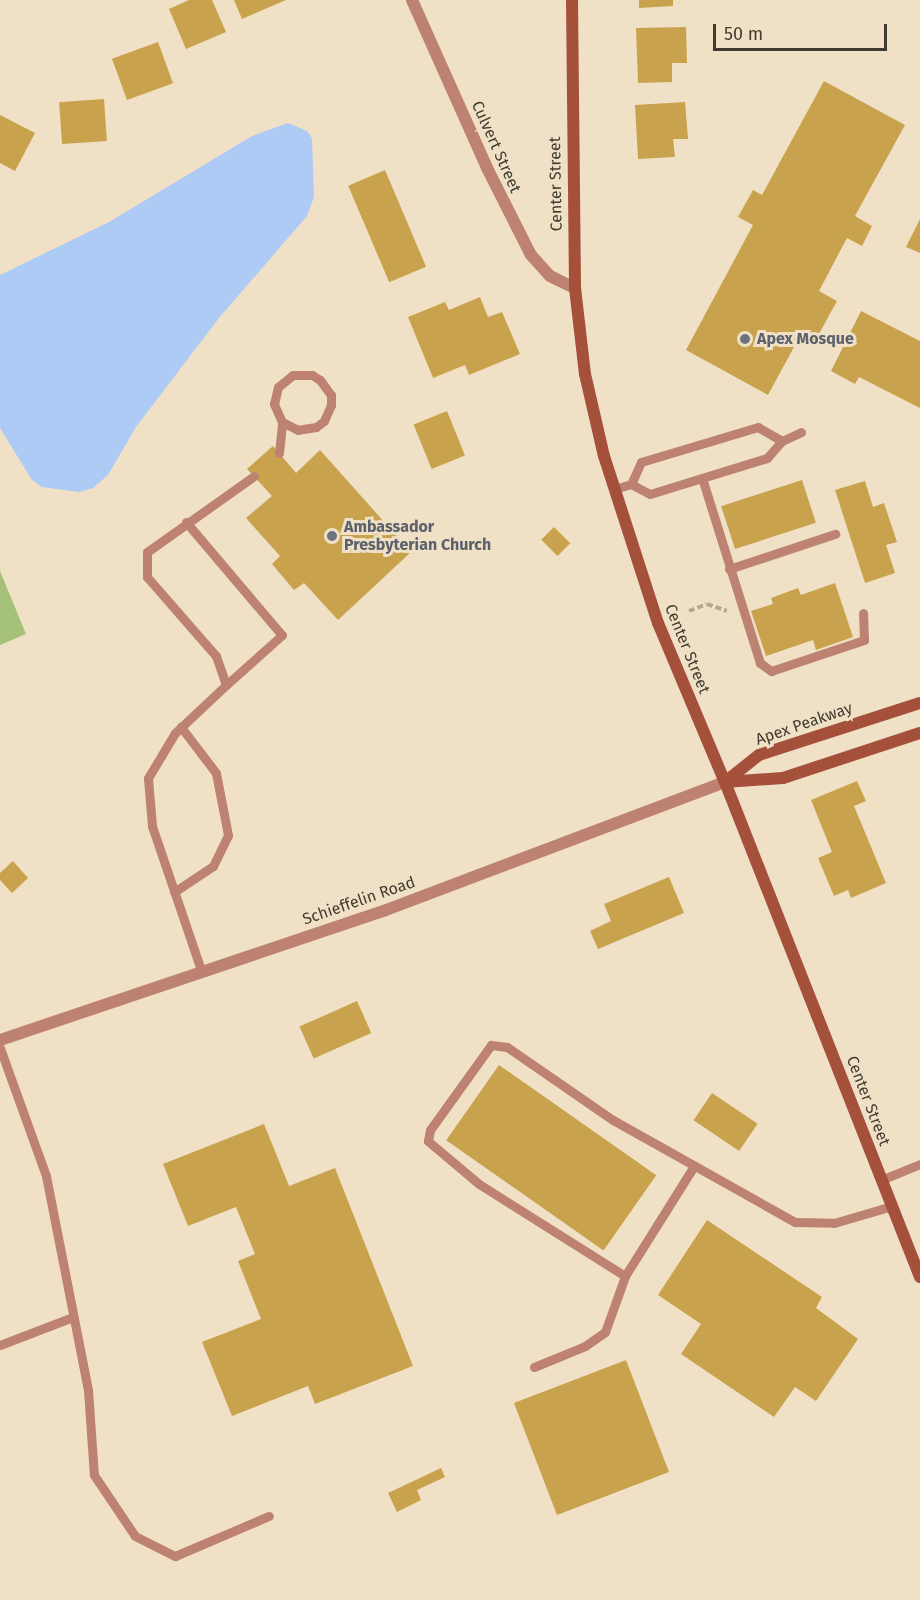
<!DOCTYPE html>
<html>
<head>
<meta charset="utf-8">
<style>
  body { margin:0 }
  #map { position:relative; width:920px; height:1600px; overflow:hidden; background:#f0e1c6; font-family:"Fira Sans",sans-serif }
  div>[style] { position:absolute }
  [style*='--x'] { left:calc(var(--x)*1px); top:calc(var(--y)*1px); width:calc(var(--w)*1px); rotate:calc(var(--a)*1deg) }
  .green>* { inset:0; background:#a5c078 }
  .water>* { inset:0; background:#adcbf5 }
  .building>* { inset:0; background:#c9a24d; transform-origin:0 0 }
  .path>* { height:4px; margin-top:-2px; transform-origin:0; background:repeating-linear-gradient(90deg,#b4a892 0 6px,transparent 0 9px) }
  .service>* { height:9px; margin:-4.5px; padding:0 4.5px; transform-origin:4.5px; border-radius:4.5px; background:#bd8272 }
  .minor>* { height:12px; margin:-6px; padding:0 6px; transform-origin:6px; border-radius:6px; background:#bd8272 }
  .tertiary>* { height:12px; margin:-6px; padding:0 6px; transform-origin:6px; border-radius:6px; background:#bd8272 }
  .secondary>* { height:12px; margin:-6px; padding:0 6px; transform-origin:6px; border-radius:6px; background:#a5503b }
  .dots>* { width:16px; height:16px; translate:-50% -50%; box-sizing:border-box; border:3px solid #f0e1c6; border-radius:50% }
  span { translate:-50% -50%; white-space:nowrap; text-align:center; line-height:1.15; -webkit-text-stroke:6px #f0e1c6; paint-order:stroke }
  .street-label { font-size:16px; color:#403b2f }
  .worship-label { font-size:16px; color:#5b616d; font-weight:700 }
  .left { translate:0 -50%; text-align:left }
  .scale { position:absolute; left:713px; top:24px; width:174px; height:27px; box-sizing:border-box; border:3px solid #403b2f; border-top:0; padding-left:8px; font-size:18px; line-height:21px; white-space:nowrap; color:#403b2f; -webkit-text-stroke:4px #f0e1c6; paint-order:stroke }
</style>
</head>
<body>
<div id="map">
  <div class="green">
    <div style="clip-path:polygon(0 571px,26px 634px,0 645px)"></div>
  </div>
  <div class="water">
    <div style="clip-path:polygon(288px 123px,307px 131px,312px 138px,314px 197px,307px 216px,219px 318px,136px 427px,108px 475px,93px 488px,79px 492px,42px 487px,32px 480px,0 428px,0 275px,109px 222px,252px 136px)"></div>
  </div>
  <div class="building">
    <div style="clip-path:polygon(189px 0,212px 0,226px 32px,186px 49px,169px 9px)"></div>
    <div style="clip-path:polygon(234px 0,286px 0,242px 19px)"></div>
    <div style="clip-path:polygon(639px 0,673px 0,673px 6px,639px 8px)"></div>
    <div style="clip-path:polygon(686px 27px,687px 63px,672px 63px,672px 82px,638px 83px,636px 28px)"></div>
    <div style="left:158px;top:42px;width:44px;height:49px;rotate:70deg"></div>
    <div style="clip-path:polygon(824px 81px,905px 125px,855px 216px,872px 226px,862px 246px,847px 238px,819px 291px,837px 301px,814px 343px,800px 336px,768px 395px,686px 350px,753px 225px,738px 217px,753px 190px,762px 195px)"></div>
    <div style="left:104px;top:99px;width:42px;height:45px;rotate:86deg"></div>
    <div style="clip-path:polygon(685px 102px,688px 139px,673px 139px,675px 157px,638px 159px,635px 105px)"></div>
    <div style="clip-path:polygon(0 115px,35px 133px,15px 171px,0 163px)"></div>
    <div style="left:385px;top:170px;width:105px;height:40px;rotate:67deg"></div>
    <div style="clip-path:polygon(920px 219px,920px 253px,906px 247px)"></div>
    <div style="clip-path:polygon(480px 297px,488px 317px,502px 312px,520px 354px,469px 375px,465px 365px,433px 378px,408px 317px,445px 302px,449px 310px)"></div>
    <div style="clip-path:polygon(861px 311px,920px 341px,920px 408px,859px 377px,855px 384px,831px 371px)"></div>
    <div style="left:447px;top:411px;width:48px;height:36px;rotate:68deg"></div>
    <div style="clip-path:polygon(273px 446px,296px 473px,320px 450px,411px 552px,338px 620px,304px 583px,294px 590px,272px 564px,280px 556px,246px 518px,272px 496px,247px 469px)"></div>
    <div style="left:802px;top:480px;width:45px;height:85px;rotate:72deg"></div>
    <div style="clip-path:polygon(865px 481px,873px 507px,884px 503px,897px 542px,886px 545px,895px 573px,865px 583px,835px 490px)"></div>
    <div style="left:554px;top:527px;width:23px;height:18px;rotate:45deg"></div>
    <div style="clip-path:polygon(835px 583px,853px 637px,816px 650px,813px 640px,766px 656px,751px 611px,773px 604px,771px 598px,798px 588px,801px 595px)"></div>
    <div style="clip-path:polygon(857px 781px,866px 801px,854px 806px,886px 883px,851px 898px,848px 890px,834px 896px,818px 858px,832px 852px,811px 800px)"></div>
    <div style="clip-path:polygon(13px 861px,28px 878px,12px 893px,0 880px,0 873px)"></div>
    <div style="clip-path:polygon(669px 877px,684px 913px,598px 949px,590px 931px,611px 921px,604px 904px)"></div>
    <div style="left:357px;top:1001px;width:35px;height:63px;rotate:66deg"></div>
    <div style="left:499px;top:1065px;width:192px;height:92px;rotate:35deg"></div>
    <div style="left:712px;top:1093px;width:55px;height:33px;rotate:34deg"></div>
    <div style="clip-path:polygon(264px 1124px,289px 1186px,335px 1168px,413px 1366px,315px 1404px,308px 1386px,232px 1416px,202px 1342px,261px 1319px,238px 1261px,255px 1254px,236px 1207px,188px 1226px,163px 1164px)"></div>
    <div style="clip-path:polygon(707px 1220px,822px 1297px,816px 1308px,858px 1339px,816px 1401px,795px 1387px,774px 1417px,681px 1354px,701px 1324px,658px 1295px)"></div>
    <div style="left:626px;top:1360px;width:120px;height:120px;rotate:69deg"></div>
    <div style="clip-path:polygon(441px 1468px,445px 1477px,417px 1490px,421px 1500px,397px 1512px,388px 1493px)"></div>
  </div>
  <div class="path">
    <div style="--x:689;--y:611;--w:19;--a:-21"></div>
    <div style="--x:707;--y:604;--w:21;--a:19"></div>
  </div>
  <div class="service">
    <div style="--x:782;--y:441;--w:21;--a:-25"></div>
    <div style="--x:279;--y:453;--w:31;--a:-84"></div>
    <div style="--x:282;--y:422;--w:20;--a:-114"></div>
    <div style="--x:274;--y:404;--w:17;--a:-77"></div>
    <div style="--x:278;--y:387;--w:19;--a:-39"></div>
    <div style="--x:293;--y:375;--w:19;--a:0"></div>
    <div style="--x:312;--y:375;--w:9;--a:32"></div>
    <div style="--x:320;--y:380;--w:19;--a:54"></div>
    <div style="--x:331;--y:395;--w:10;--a:90"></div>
    <div style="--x:331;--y:405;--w:17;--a:114"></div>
    <div style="--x:324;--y:421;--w:10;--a:143"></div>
    <div style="--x:316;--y:427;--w:18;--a:171"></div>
    <div style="--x:298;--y:430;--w:18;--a:-153"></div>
    <div style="--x:702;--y:478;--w:194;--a:72.6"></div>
    <div style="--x:760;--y:663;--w:14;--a:36"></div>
    <div style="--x:771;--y:671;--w:98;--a:-18.4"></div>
    <div style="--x:864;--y:640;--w:27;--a:-92"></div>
    <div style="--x:614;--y:489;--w:18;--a:-16"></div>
    <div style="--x:631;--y:484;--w:21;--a:28"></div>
    <div style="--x:650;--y:494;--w:122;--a:-17.1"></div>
    <div style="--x:767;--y:458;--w:23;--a:-49"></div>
    <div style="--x:782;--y:441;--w:28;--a:-150"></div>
    <div style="--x:758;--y:427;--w:122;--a:163.3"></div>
    <div style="--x:641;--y:462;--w:24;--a:114"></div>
    <div style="--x:186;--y:522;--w:148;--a:49.7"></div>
    <div style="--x:282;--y:635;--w:75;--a:138.2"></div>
    <div style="--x:729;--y:569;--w:112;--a:-18.3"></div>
    <div style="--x:174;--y:892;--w:47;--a:-33.7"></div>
    <div style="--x:213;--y:866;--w:34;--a:-64"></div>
    <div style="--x:228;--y:835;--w:63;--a:-101"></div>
    <div style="--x:216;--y:773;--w:58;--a:-127.3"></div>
    <div style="--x:201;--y:970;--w:152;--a:-108.8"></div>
    <div style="--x:152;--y:826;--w:48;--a:-94.8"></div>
    <div style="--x:148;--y:778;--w:52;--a:-59"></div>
    <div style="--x:175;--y:733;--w:70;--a:-43.3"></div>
    <div style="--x:226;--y:685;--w:31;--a:-109"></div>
    <div style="--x:216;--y:656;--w:105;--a:-131.1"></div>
    <div style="--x:147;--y:577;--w:25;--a:-90"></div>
    <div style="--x:147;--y:552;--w:131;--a:-35.4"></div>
    <div style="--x:0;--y:1048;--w:136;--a:70.2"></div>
    <div style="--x:46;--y:1176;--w:218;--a:78.9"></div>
    <div style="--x:88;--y:1390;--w:85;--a:86"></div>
    <div style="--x:94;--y:1475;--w:73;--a:56.1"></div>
    <div style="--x:135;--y:1536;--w:45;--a:26.6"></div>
    <div style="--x:175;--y:1556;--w:102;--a:-23.1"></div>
    <div style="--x:694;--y:1166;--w:130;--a:122.1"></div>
    <div style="--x:625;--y:1276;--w:173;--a:-147.8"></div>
    <div style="--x:479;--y:1184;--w:67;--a:-139.9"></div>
    <div style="--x:428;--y:1141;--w:11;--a:-80"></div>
    <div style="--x:430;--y:1130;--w:105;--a:-54.3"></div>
    <div style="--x:491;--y:1045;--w:16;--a:7"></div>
    <div style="--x:507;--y:1047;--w:129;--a:34.6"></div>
    <div style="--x:613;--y:1120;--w:209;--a:29.3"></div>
    <div style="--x:795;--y:1222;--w:39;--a:1"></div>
    <div style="--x:834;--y:1223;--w:60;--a:-16.3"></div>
    <div style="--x:881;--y:1180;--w:42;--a:-22.3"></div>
    <div style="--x:0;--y:1345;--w:78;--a:-21"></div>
    <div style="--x:534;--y:1367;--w:55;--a:-22.4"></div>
    <div style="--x:585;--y:1346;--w:24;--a:-35"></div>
    <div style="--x:605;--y:1332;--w:59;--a:-70.3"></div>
  </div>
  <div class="minor">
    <div style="--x:412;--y:0;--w:184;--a:65.9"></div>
    <div style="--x:487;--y:168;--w:97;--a:63.2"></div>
    <div style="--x:531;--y:255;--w:28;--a:48"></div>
    <div style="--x:550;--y:276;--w:28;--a:26"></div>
  </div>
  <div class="tertiary">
    <div style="--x:0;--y:1040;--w:407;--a:-18.6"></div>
    <div style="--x:386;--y:910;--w:362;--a:-20.7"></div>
  </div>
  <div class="secondary">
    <div style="--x:572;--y:0;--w:288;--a:89.4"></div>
    <div style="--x:575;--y:288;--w:87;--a:83.4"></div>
    <div style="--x:585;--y:374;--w:84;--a:77"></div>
    <div style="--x:604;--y:456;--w:176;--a:72.1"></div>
    <div style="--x:658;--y:623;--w:173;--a:67.2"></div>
    <div style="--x:725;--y:782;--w:532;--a:68.5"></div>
    <div style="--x:725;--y:782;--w:43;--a:-38.5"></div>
    <div style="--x:759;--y:755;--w:169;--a:-17.9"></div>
    <div style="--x:725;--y:782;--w:58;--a:-3.9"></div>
    <div style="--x:783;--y:778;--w:144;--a:-18.2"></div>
  </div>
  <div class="dots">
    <div style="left:745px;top:339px;background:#6b7280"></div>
    <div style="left:332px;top:536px;background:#6b7280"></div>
  </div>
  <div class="street-label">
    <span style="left:496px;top:147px;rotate:66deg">Culvert Street</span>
    <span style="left:556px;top:184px;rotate:-91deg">Center Street</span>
    <span style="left:687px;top:649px;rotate:68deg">Center Street</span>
    <span style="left:804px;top:724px;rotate:-19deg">Apex Peakway</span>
    <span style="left:359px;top:901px;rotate:-19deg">Schieffelin Road</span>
    <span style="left:868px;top:1101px;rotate:69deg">Center Street</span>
  </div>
  <div class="worship-label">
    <span class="left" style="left:757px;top:339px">Apex Mosque</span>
    <span class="left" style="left:344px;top:536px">Ambassador<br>Presbyterian Church</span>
  </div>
  <div class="scale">50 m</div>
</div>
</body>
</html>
